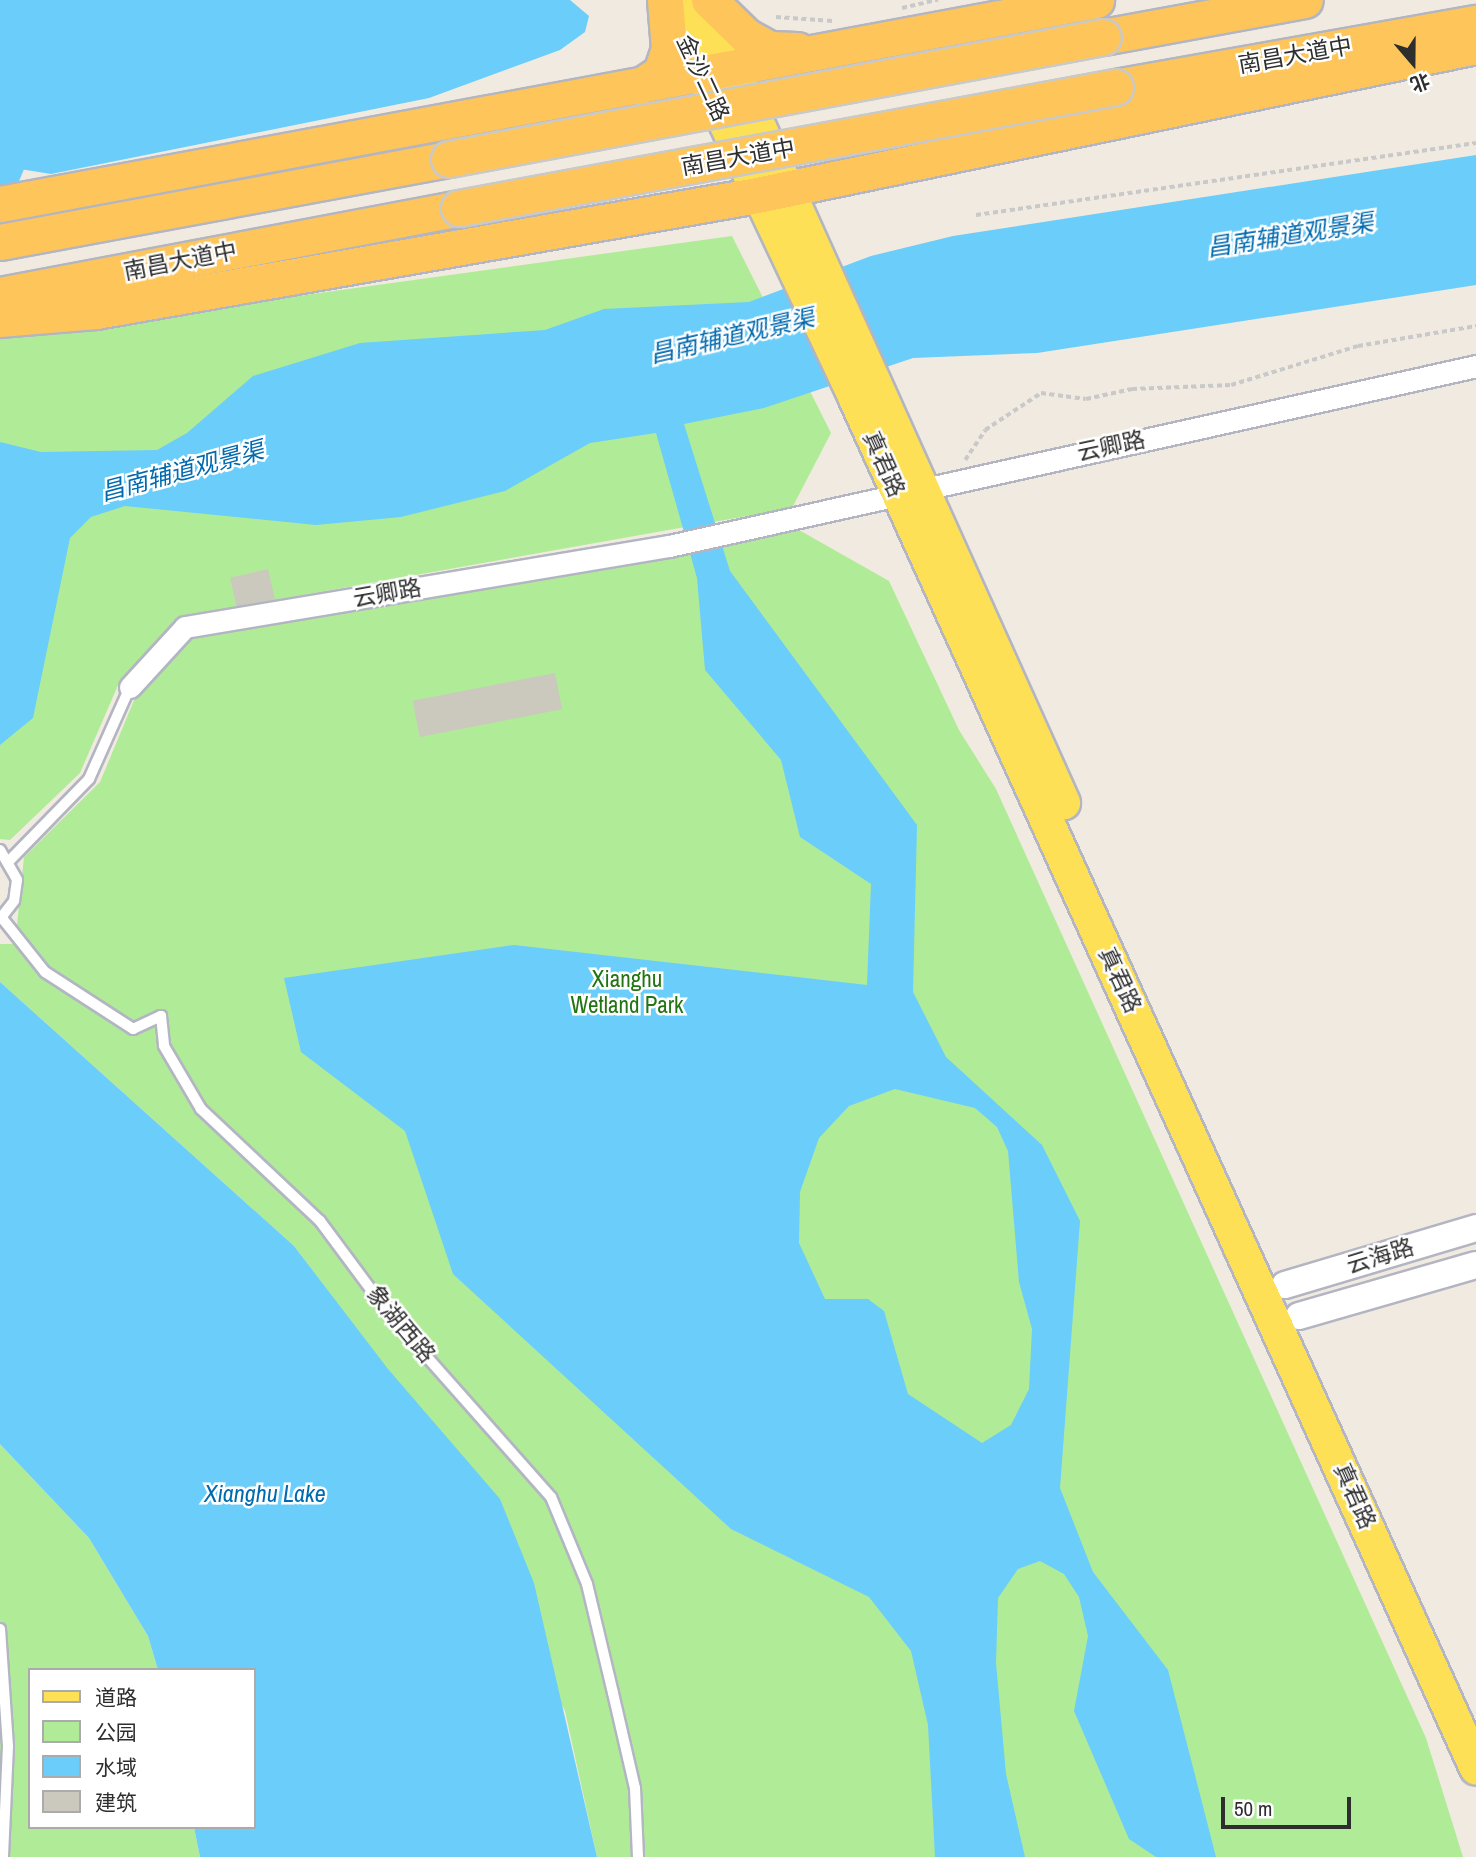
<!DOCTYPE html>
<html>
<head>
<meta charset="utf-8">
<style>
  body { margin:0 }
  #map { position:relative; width:1476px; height:1857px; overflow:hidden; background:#f0eae0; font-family:"Archivo Narrow","Noto Sans SC",sans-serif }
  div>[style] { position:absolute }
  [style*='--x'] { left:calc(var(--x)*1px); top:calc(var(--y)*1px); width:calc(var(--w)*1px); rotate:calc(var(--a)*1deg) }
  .green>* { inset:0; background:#b0eb98 }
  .water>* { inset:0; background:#6acdfa }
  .river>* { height:32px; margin:-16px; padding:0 16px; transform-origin:16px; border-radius:16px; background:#6acdfa }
  .building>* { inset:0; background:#cbc8be; transform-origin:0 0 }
  .path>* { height:3.5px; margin-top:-1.75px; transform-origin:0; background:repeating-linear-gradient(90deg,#c9c9c9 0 5px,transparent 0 8.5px) }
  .roads { filter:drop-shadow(2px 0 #b3b5c2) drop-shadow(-2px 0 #b3b5c2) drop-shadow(0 2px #b3b5c2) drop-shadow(0 -2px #b3b5c2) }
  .service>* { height:10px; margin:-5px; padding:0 5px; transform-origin:5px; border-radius:5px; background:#fff }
  .minor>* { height:21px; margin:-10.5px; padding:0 10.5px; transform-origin:10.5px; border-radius:10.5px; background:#fff }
  .tertiary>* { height:26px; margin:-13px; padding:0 13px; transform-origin:13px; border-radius:13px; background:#fff }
  .primary>* { height:33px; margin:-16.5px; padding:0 16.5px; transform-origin:16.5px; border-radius:16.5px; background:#fee057 }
  .trunk>* { height:35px; margin:-17.5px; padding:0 17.5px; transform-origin:17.5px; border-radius:17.5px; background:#fec65a }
  .bridges { filter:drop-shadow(2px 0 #c9c9c9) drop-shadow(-2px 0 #c9c9c9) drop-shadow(0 2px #c9c9c9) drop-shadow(0 -2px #c9c9c9) }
  .trunk-bridge>* { height:35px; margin:-17.5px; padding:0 17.5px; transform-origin:17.5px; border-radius:17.5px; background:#fec65a }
  span { translate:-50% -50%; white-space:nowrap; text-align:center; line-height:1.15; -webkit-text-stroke:5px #fff; paint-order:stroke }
  .street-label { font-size:23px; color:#2e2e2e }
  .park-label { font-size:23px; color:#237514 }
  .water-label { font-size:24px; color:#006aaf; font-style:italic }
  .legend { position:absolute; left:28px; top:1668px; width:228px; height:161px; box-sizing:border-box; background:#fff; border:2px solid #ababab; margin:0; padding:9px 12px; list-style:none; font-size:21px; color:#2e2e2e }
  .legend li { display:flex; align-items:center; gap:14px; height:35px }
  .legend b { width:35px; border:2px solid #ababab }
  .north { position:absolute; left:1378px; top:28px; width:70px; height:70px; -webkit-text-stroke:5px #fff; paint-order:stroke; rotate:160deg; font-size:19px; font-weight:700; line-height:28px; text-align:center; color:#2e2e2e }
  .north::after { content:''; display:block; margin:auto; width:24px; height:32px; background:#2e2e2e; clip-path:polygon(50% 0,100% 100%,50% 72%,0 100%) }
  .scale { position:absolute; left:1221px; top:1797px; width:130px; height:32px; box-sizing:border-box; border:4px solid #2e2e2e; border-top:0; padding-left:9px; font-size:21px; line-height:24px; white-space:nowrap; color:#2e2e2e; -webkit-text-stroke:5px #fff; paint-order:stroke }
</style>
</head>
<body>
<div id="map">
  <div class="green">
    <div style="clip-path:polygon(732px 236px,831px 433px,792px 508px,185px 616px,119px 683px,80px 773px,10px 840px,0 839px,0 337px)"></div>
    <div style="clip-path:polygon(799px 530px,889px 581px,959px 730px,996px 789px,1426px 1738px,1463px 1857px,597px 1857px,565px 1711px,387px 1369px,294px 1246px,0 982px,0 944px,15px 944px,24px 857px,100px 782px,135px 698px,174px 641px)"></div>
    <div style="clip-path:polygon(0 1444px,89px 1538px,148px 1636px,158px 1670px,30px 1670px,30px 1827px,194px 1827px,200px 1857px,0 1857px)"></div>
  </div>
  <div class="water">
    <div style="clip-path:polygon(0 0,570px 0,589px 16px,585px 32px,560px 50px,429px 98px,51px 174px,20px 169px,0 147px)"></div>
    <div style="clip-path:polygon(evenodd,1476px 155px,1476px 285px,1037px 353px,913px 358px,764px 408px,684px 424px,730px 571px,917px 825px,913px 992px,946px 1057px,1042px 1145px,1080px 1221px,1060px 1488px,1093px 1572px,1168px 1670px,1216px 1857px,1156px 1857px,1129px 1839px,1074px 1711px,1088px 1636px,1079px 1597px,1064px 1574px,1040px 1561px,1018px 1569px,998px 1598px,996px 1663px,1006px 1774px,1025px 1857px,935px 1857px,928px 1725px,911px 1651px,869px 1597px,731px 1529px,453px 1274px,405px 1131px,301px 1052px,284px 978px,514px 945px,867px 985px,871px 884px,800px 837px,781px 760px,705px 670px,697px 578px,656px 433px,590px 443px,505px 491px,401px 517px,316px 525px,125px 506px,91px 517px,70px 538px,33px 718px,0 745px,0 442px,41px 452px,157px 450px,187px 433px,253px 376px,360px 343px,545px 330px,604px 309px,749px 302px,871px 256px,953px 236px,1476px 155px,895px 1089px,975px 1108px,997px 1127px,1008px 1151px,1019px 1282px,1032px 1329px,1029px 1389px,1011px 1425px,982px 1443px,908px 1394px,884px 1311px,868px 1299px,825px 1299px,799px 1243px,800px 1192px,819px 1138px,849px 1106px,895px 1089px)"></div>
    <div style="clip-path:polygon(0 982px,294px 1246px,388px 1369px,500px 1499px,534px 1583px,597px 1857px,200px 1857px,194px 1827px,254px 1827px,254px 1670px,158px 1670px,148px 1636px,89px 1538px,0 1444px)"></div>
  </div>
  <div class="river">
    <div style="--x:0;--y:185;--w:67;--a:-67.2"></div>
  </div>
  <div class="building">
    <div style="left:268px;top:569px;width:31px;height:39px;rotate:77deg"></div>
    <div style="left:555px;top:673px;width:37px;height:145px;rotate:79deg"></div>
  </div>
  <div class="path">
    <div style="--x:902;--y:8;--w:37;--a:-13"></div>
    <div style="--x:776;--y:17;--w:57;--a:4"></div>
    <div style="--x:976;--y:215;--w:505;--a:-8.19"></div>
    <div style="--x:965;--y:460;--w:36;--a:-56"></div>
    <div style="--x:985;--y:430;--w:67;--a:-33.5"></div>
    <div style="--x:1041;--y:393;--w:45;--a:7.6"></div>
    <div style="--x:1086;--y:399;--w:47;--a:-12.3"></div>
    <div style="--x:1132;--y:389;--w:99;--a:-2.3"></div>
    <div style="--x:1231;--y:385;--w:133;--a:-17.1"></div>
    <div style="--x:1358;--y:346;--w:120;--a:-9.6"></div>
  </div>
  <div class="roads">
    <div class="service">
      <div style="--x:0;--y:850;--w:34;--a:60"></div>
      <div style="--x:17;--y:880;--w:21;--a:98"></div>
      <div style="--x:14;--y:901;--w:23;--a:128"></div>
      <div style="--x:10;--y:860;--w:113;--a:-45.7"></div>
      <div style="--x:89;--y:779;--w:101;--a:-66"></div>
      <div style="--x:2;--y:918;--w:69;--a:51.5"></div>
      <div style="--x:45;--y:972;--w:105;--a:32.9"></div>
      <div style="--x:133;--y:1029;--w:31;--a:-25"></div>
      <div style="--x:161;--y:1016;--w:30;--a:84"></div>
      <div style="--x:164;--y:1046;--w:73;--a:59.6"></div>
      <div style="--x:201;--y:1109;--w:163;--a:43.3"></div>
      <div style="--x:320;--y:1221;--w:116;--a:53.4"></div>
      <div style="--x:389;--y:1314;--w:244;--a:48.5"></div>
      <div style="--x:551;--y:1497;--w:94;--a:67.5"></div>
      <div style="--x:587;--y:1584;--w:112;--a:76.6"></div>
      <div style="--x:613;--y:1693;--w:98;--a:77"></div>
      <div style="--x:635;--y:1788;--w:69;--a:87.5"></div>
      <div style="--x:0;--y:1629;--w:117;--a:86.1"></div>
      <div style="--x:8;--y:1746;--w:111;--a:92.6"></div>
    </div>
    <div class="minor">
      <div style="--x:130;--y:687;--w:81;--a:-47.5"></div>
      <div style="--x:185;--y:627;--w:491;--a:-9.5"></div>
      <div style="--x:669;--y:546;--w:827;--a:-12.57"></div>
    </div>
    <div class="tertiary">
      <div style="--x:1285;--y:1285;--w:199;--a:-16.6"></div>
      <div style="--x:1299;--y:1316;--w:184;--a:-16.1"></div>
    </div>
    <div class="primary">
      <div style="--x:702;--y:0;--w:880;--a:65.77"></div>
      <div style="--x:668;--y:2;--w:436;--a:64.7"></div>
      <div style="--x:854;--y:396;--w:1506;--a:65.61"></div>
    </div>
    <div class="trunk">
      <div style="--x:709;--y:0;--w:52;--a:44.2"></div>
      <div style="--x:746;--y:36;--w:26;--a:29"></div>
      <div style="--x:769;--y:49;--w:28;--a:2"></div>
      <div style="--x:1103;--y:37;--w:205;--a:-10.4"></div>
      <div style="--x:639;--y:87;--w:27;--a:-34"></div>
      <div style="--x:661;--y:72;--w:24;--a:-71"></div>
      <div style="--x:669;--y:49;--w:49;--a:-94.7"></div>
      <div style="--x:1115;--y:87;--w:367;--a:-10.1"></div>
      <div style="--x:0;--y:204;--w:1115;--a:-10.54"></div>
      <div style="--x:0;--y:242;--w:457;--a:-10.5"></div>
      <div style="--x:0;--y:295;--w:467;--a:-10.7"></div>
      <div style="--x:0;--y:319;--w:96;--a:-4.8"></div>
      <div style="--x:96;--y:311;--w:671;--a:-9.95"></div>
      <div style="--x:757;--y:195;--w:734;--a:-11.71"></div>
    </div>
  </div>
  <div class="bridges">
    <div class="trunk-bridge">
      <div style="--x:449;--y:159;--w:665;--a:-10.57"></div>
      <div style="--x:459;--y:208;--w:667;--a:-10.45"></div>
    </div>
  </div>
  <div class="street-label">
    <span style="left:1295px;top:55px;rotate:-10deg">南昌大道中</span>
    <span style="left:703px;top:78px;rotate:65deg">金沙二路</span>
    <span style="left:738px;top:157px;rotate:-10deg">南昌大道中</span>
    <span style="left:180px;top:261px;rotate:-11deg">南昌大道中</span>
    <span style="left:1111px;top:446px;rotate:-12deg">云卿路</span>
    <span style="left:884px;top:464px;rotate:66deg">真君路</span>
    <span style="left:387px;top:593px;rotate:-10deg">云卿路</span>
    <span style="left:1120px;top:980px;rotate:65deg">真君路</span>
    <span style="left:1380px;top:1256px;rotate:-17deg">云海路</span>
    <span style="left:401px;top:1324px;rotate:50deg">象湖西路</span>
    <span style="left:1355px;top:1496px;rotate:66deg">真君路</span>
  </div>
  <div class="park-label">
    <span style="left:627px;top:992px">Xianghu<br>Wetland Park</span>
  </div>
  <div class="water-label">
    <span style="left:1290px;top:235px;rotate:-9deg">昌南辅道观景渠</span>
    <span style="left:732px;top:336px;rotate:-13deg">昌南辅道观景渠</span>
    <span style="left:182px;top:471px;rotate:-15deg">昌南辅道观景渠</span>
    <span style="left:265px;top:1494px">Xianghu Lake</span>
  </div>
  <ul class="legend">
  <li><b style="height:9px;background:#fee057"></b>道路</li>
  <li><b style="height:19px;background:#b0eb98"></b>公园</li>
  <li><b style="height:19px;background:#6acdfa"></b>水域</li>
  <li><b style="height:19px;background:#cbc8be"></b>建筑</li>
  </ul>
  <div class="north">北</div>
  <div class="scale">50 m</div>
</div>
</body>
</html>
